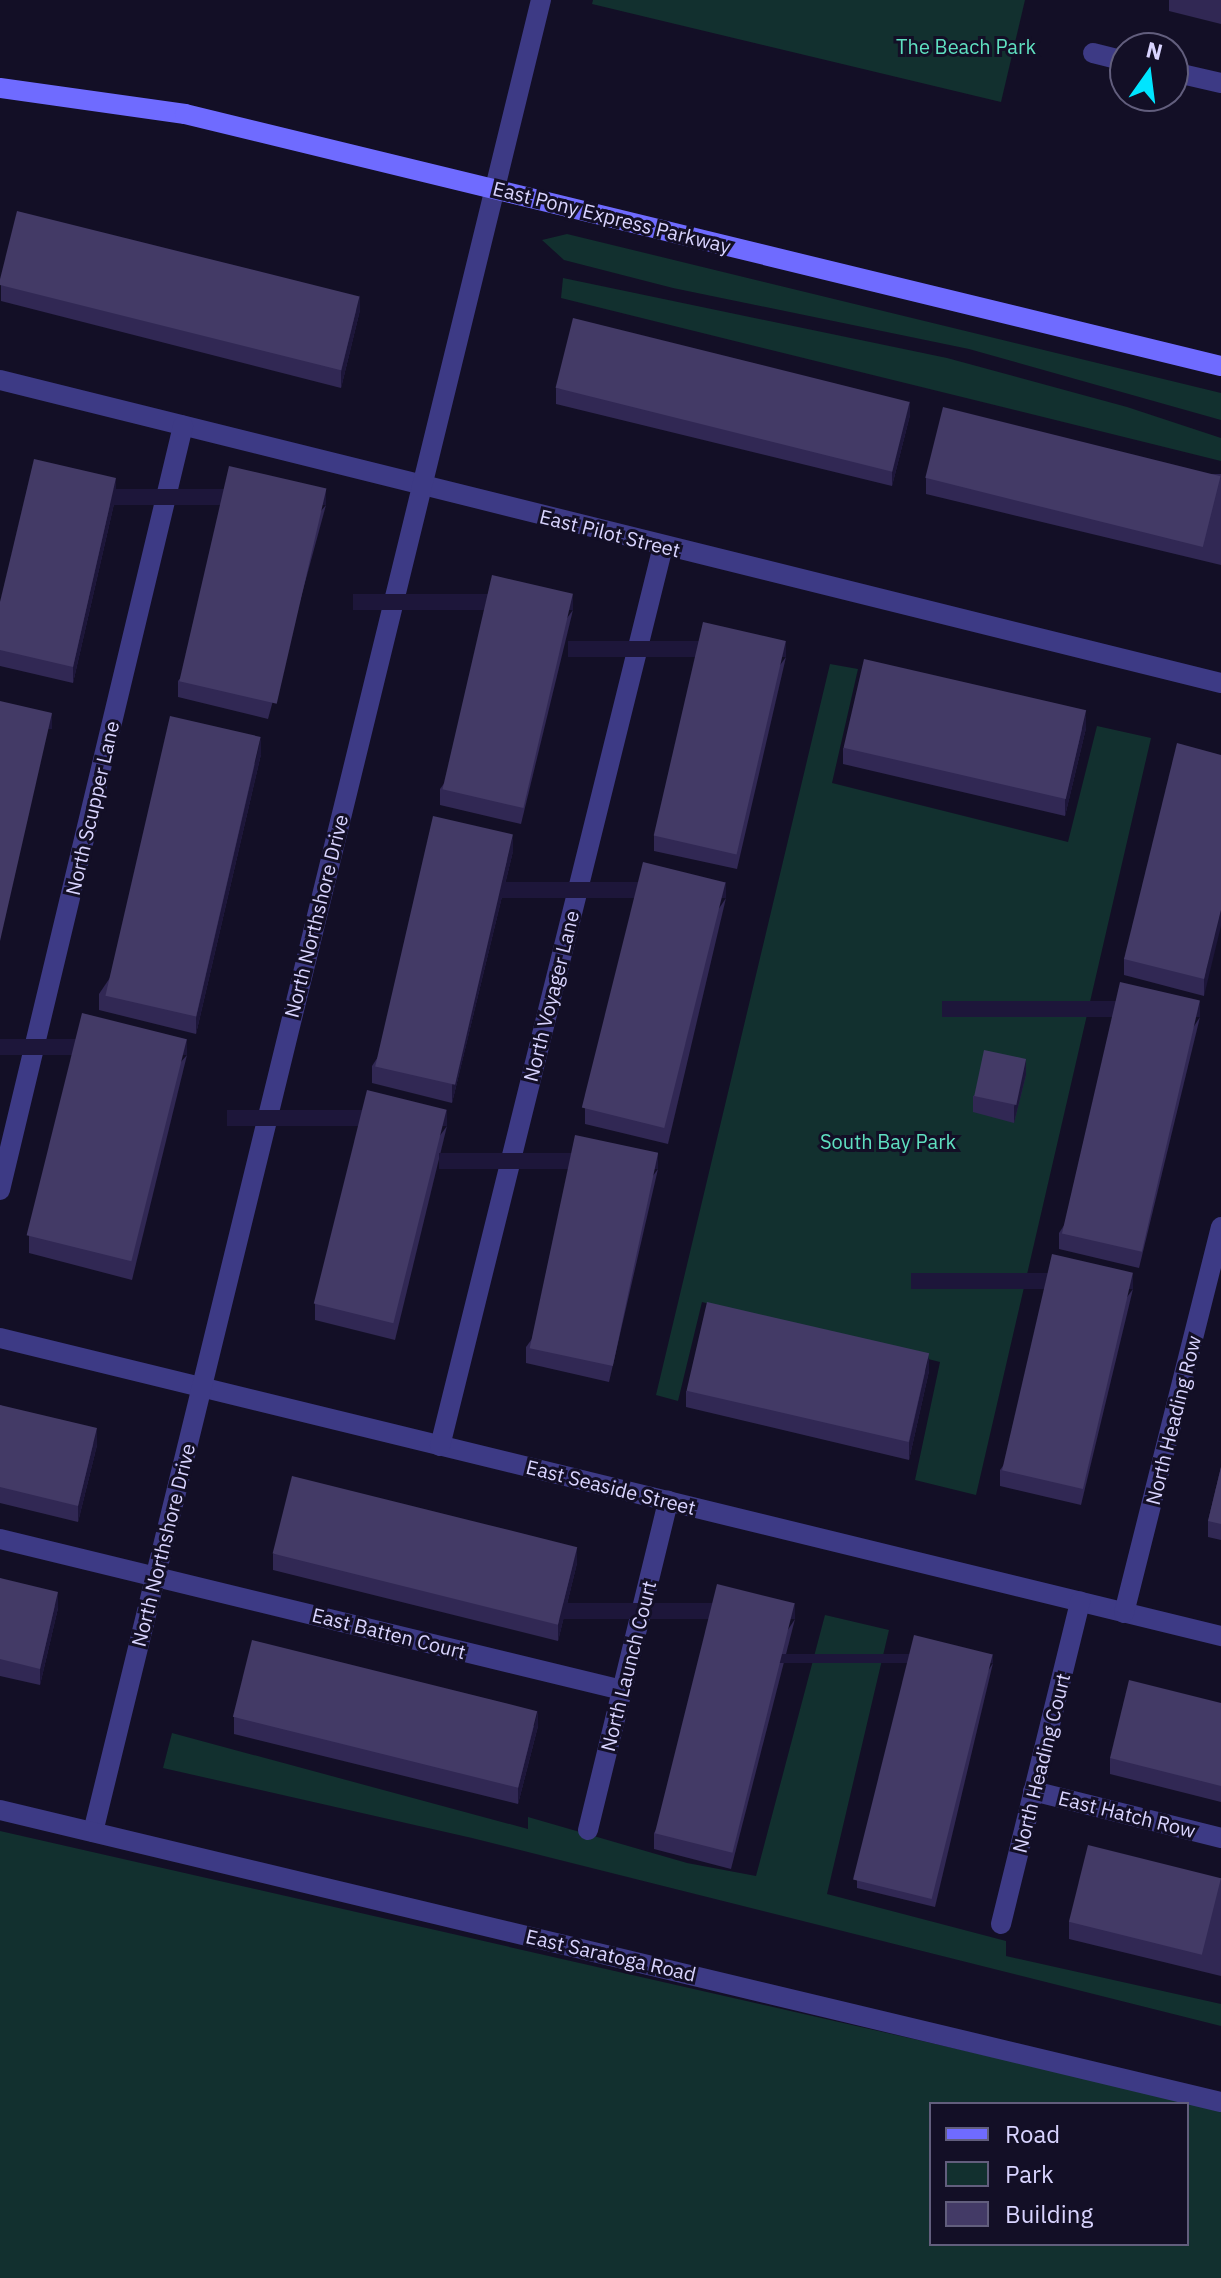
<!DOCTYPE html>
<html>
<head>
<meta charset="utf-8">
<style>
  body { margin:0 }
  #map { position:relative; width:1221px; height:2278px; overflow:hidden; background:#130f26; font-family:"IBM Plex Sans",sans-serif }
  div>[style] { position:absolute }
  [style*='--x'] { left:calc(var(--x)*1px); top:calc(var(--y)*1px); width:calc(var(--w)*1px); rotate:calc(var(--a)*1deg) }
  .green>* { inset:0; background:#12302f }
  .service>* { height:20px; margin:-10px; padding:0 10px; transform-origin:10px; border-radius:10px; background:#3d3a85 }
  .minor>* { height:20px; margin:-10px; padding:0 10px; transform-origin:10px; border-radius:10px; background:#3d3a85 }
  .tertiary>* { height:20px; margin:-10px; padding:0 10px; transform-origin:10px; border-radius:10px; background:#3d3a85 }
  .secondary>* { height:20px; margin:-10px; padding:0 10px; transform-origin:10px; border-radius:10px; background:#6f6bff }
  .wall>* { inset:0; background:#312854 }
  .shaded-wall>* { inset:0; background:#1d163a; transform-origin:0 0 }
  .building>* { inset:0; background:#433a66; transform-origin:0 0 }
  span { translate:-50% -50%; white-space:nowrap; text-align:center; line-height:1.15; -webkit-text-stroke:6px #130f26; paint-order:stroke }
  .park-label { font-size:20px; color:#5fe0c0 }
  .street-label { font-size:20px; color:#d9d4ff }
  .legend { position:absolute; left:929px; top:2102px; width:260px; height:144px; box-sizing:border-box; background:#130f26; border:2px solid #625e7d; margin:0; padding:10px 14px; list-style:none; font-size:24px; color:#d9d4ff }
  .legend li { display:flex; align-items:center; gap:16px; height:40px }
  .legend b { width:40px; border:2px solid #625e7d }
  .north { position:absolute; left:1109px; top:32px; width:80px; height:80px; box-sizing:border-box; background:#130f26; border:2px solid #625e7d; border-radius:50%; rotate:14deg; font-size:22px; font-weight:700; line-height:32px; text-align:center; color:#d9d4ff }
  .north::after { content:''; display:block; margin:auto; width:28px; height:36px; background:#00e5ff; clip-path:polygon(50% 0,100% 100%,50% 72%,0 100%) }
</style>
</head>
<body>
<div id="map">
  <div class="green">
    <div style="clip-path:polygon(593px 0,1025px 0,1001px 102px,592px 4px)"></div>
    <div style="clip-path:polygon(567px 234px,1221px 393px,1221px 420px,969px 349px,673px 288px,564px 260px,542px 240px)"></div>
    <div style="clip-path:polygon(563px 278px,947px 358px,1127px 407px,1221px 438px,1221px 461px,561px 298px)"></div>
    <div style="clip-path:polygon(830px 664px,858px 669px,832px 783px,1068px 842px,1097px 726px,1151px 738px,976px 1495px,915px 1480px,940px 1362px,702px 1302px,678px 1401px,656px 1395px)"></div>
    <div style="clip-path:polygon(825px 1615px,889px 1630px,827px 1894px,1006px 1941px,1006px 1956px,1221px 2004px,1221px 2026px,472px 1838px,163px 1768px,172px 1733px,528px 1829px,528px 1817px,687px 1863px,756px 1876px)"></div>
    <div style="clip-path:polygon(evenodd,0 1831px,1221px 2109px,1221px 2278px,0 2278px,0 1831px,931px 2104px,1187px 2104px,1187px 2244px,931px 2244px,931px 2104px)"></div>
  </div>
  <div class="service">
    <div style="--x:1093;--y:53;--w:33;--a:14"></div>
    <div style="--x:1173;--y:72;--w:49;--a:12.9"></div>
  </div>
  <div class="minor">
    <div style="--x:0;--y:380;--w:1258;--a:13.94"></div>
    <div style="--x:0;--y:1190;--w:786;--a:-76.53"></div>
    <div style="--x:0;--y:1338;--w:1257;--a:13.72"></div>
    <div style="--x:440;--y:1446;--w:927;--a:-76.08"></div>
    <div style="--x:0;--y:1539;--w:640;--a:13.65"></div>
    <div style="--x:1124;--y:1613;--w:398;--a:-75.9"></div>
    <div style="--x:1033;--y:1791;--w:194;--a:14"></div>
    <div style="--x:588;--y:1830;--w:339;--a:-76.3"></div>
    <div style="--x:93;--y:1832;--w:1886;--a:-76.26"></div>
    <div style="--x:1001;--y:1924;--w:332;--a:-76.2"></div>
  </div>
  <div class="tertiary">
    <div style="--x:0;--y:1810;--w:1255;--a:13.45"></div>
  </div>
  <div class="secondary">
    <div style="--x:0;--y:88;--w:187;--a:8"></div>
    <div style="--x:185;--y:114;--w:1066;--a:13.67"></div>
  </div>
  <div class="wall">
    <div style="clip-path:polygon(1169px 0,1221px 0,1221px 24px,1169px 11px)"></div>
    <div style="clip-path:polygon(1px 285px,360px 310px,341px 388px,1px 301px)"></div>
    <div style="clip-path:polygon(556px 388px,910px 415px,892px 486px,556px 404px)"></div>
    <div style="clip-path:polygon(1221px 474px,1221px 565px,926px 494px,926px 478px)"></div>
    <div style="clip-path:polygon(116px 495px,73px 683px,0 666px,0 602px)"></div>
    <div style="clip-path:polygon(326px 505px,268px 719px,178px 697px,178px 681px)"></div>
    <div style="clip-path:polygon(573px 610px,521px 824px,440px 805px,440px 789px)"></div>
    <div style="clip-path:polygon(786px 657px,737px 869px,654px 851px,654px 835px)"></div>
    <div style="clip-path:polygon(1086px 728px,1065px 816px,843px 764px,843px 748px)"></div>
    <div style="clip-path:polygon(261px 754px,196px 1034px,99px 1010px,99px 994px)"></div>
    <div style="clip-path:polygon(1221px 755px,1204px 996px,1124px 975px,1124px 959px)"></div>
    <div style="clip-path:polygon(513px 851px,452px 1103px,372px 1083px,372px 1066px)"></div>
    <div style="clip-path:polygon(726px 898px,668px 1144px,585px 1124px,585px 1108px)"></div>
    <div style="clip-path:polygon(1200px 1017px,1139px 1268px,1059px 1249px,1059px 1233px)"></div>
    <div style="clip-path:polygon(187px 1055px,132px 1280px,29px 1253px,29px 1236px)"></div>
    <div style="clip-path:polygon(1026px 1075px,1014px 1123px,973px 1112px,973px 1096px)"></div>
    <div style="clip-path:polygon(447px 1126px,395px 1340px,315px 1320px,315px 1304px)"></div>
    <div style="clip-path:polygon(658px 1169px,609px 1382px,526px 1363px,526px 1347px)"></div>
    <div style="clip-path:polygon(1133px 1289px,1081px 1505px,1000px 1486px,1000px 1470px)"></div>
    <div style="clip-path:polygon(929px 1371px,909px 1460px,686px 1407px,686px 1391px)"></div>
    <div style="clip-path:polygon(0 1405px,97px 1445px,78px 1522px,0 1503px)"></div>
    <div style="clip-path:polygon(1221px 1467px,1221px 1540px,1208px 1537px,1208px 1521px)"></div>
    <div style="clip-path:polygon(273px 1554px,577px 1563px,558px 1641px,273px 1570px)"></div>
    <div style="clip-path:polygon(0 1578px,58px 1608px,40px 1685px,0 1676px)"></div>
    <div style="clip-path:polygon(795px 1619px,731px 1869px,654px 1849px,654px 1833px)"></div>
    <div style="clip-path:polygon(993px 1663px,935px 1907px,857px 1888px,857px 1880px)"></div>
    <div style="clip-path:polygon(1221px 1703px,1221px 1802px,1110px 1774px,1110px 1758px)"></div>
    <div style="clip-path:polygon(234px 1717px,538px 1726px,518px 1804px,234px 1734px)"></div>
    <div style="clip-path:polygon(1221px 1878px,1221px 1976px,1069px 1939px,1069px 1922px)"></div>
  </div>
  <div class="shaded-wall">
    <div style="clip-path:polygon(360px 294px,360px 310px,341px 388px,341px 372px)"></div>
    <div style="clip-path:polygon(910px 399px,910px 415px,892px 486px,892px 470px)"></div>
    <div style="clip-path:polygon(116px 478px,116px 495px,73px 683px,73px 667px)"></div>
    <div style="left:326px;top:489px;width:16px;height:222px;rotate:90deg"></div>
    <div style="left:573px;top:594px;width:16px;height:220px;rotate:90deg"></div>
    <div style="left:786px;top:641px;width:16px;height:218px;rotate:90deg"></div>
    <div style="clip-path:polygon(1086px 712px,1086px 728px,1065px 816px,1065px 800px)"></div>
    <div style="left:52px;top:713px;width:16px;height:234px;rotate:90deg"></div>
    <div style="clip-path:polygon(261px 737px,261px 754px,196px 1034px,196px 1018px)"></div>
    <div style="clip-path:polygon(513px 835px,513px 851px,452px 1103px,452px 1086px)"></div>
    <div style="left:726px;top:882px;width:16px;height:253px;rotate:90deg"></div>
    <div style="clip-path:polygon(1221px 910px,1221px 926px,1204px 996px,1204px 979px)"></div>
    <div style="left:1200px;top:1001px;width:16px;height:258px;rotate:90deg"></div>
    <div style="left:187px;top:1039px;width:16px;height:232px;rotate:90deg"></div>
    <div style="clip-path:polygon(1026px 1059px,1026px 1075px,1014px 1123px,1014px 1107px)"></div>
    <div style="left:447px;top:1110px;width:16px;height:220px;rotate:90deg"></div>
    <div style="left:658px;top:1153px;width:16px;height:219px;rotate:90deg"></div>
    <div style="left:1133px;top:1273px;width:16px;height:222px;rotate:90deg"></div>
    <div style="clip-path:polygon(929px 1355px,929px 1371px,909px 1460px,909px 1443px)"></div>
    <div style="clip-path:polygon(97px 1428px,97px 1445px,78px 1522px,78px 1506px)"></div>
    <div style="clip-path:polygon(577px 1547px,577px 1563px,558px 1641px,558px 1624px)"></div>
    <div style="clip-path:polygon(58px 1592px,58px 1608px,40px 1685px,40px 1669px)"></div>
    <div style="left:795px;top:1603px;width:16px;height:258px;rotate:90deg"></div>
    <div style="left:993px;top:1654px;width:9px;height:251px;rotate:90deg"></div>
    <div style="clip-path:polygon(538px 1710px,538px 1726px,518px 1804px,518px 1788px)"></div>
  </div>
  <div class="building">
    <div style="left:17px;top:211px;width:353px;height:76px;rotate:14deg"></div>
    <div style="left:573px;top:318px;width:347px;height:72px;rotate:14deg"></div>
    <div style="left:943px;top:407px;width:286px;height:73px;rotate:14deg"></div>
    <div style="clip-path:polygon(34px 459px,116px 478px,73px 667px,0 650px,0 602px)"></div>
    <div style="left:229px;top:466px;width:100px;height:221px;rotate:13deg"></div>
    <div style="left:492px;top:575px;width:83px;height:220px;rotate:13deg"></div>
    <div style="left:703px;top:622px;width:85px;height:219px;rotate:13deg"></div>
    <div style="left:864px;top:659px;width:228px;height:91px;rotate:13deg"></div>
    <div style="clip-path:polygon(0 701px,52px 713px,0 941px)"></div>
    <div style="left:170px;top:716px;width:93px;height:287px;rotate:13deg"></div>
    <div style="clip-path:polygon(1177px 743px,1221px 755px,1221px 910px,1204px 979px,1124px 959px)"></div>
    <div style="left:433px;top:816px;width:82px;height:257px;rotate:13deg"></div>
    <div style="left:643px;top:862px;width:85px;height:253px;rotate:14deg"></div>
    <div style="left:1120px;top:982px;width:82px;height:258px;rotate:13deg"></div>
    <div style="left:82px;top:1013px;width:108px;height:229px;rotate:14deg"></div>
    <div style="left:984px;top:1050px;width:43px;height:47px;rotate:12deg"></div>
    <div style="left:367px;top:1090px;width:82px;height:220px;rotate:14deg"></div>
    <div style="left:575px;top:1135px;width:85px;height:218px;rotate:12deg"></div>
    <div style="left:1052px;top:1254px;width:83px;height:222px;rotate:13deg"></div>
    <div style="left:707px;top:1302px;width:228px;height:91px;rotate:13deg"></div>
    <div style="clip-path:polygon(0 1405px,97px 1428px,78px 1506px,0 1487px)"></div>
    <div style="clip-path:polygon(1221px 1467px,1221px 1524px,1208px 1521px)"></div>
    <div style="left:292px;top:1476px;width:294px;height:80px;rotate:14deg"></div>
    <div style="clip-path:polygon(0 1578px,58px 1592px,40px 1669px,0 1659px)"></div>
    <div style="left:717px;top:1584px;width:80px;height:257px;rotate:14deg"></div>
    <div style="left:914px;top:1635px;width:81px;height:252px;rotate:14deg"></div>
    <div style="left:252px;top:1640px;width:294px;height:79px;rotate:14deg"></div>
    <div style="clip-path:polygon(1129px 1680px,1221px 1703px,1221px 1786px,1110px 1758px)"></div>
    <div style="left:1088px;top:1845px;width:137px;height:79px;rotate:14deg"></div>
  </div>
  <div class="park-label">
    <span style="left:966px;top:46px">The Beach Park</span>
    <span style="left:888px;top:1141px">South Bay Park</span>
  </div>
  <div class="street-label">
    <span style="left:612px;top:217px;rotate:14deg">East Pony Express Parkway</span>
    <span style="left:610px;top:533px;rotate:14deg">East Pilot Street</span>
    <span style="left:92px;top:808px;rotate:-77deg">North Scupper Lane</span>
    <span style="left:316px;top:916px;rotate:-76deg">North Northshore Drive</span>
    <span style="left:551px;top:996px;rotate:-76deg">North Voyager Lane</span>
    <span style="left:1173px;top:1420px;rotate:-76deg">North Heading Row</span>
    <span style="left:611px;top:1487px;rotate:14deg">East Seaside Street</span>
    <span style="left:163px;top:1545px;rotate:-76deg">North Northshore Drive</span>
    <span style="left:389px;top:1633px;rotate:14deg">East Batten Court</span>
    <span style="left:628px;top:1666px;rotate:-76deg">North Launch Court</span>
    <span style="left:1041px;top:1763px;rotate:-76deg">North Heading Court</span>
    <span style="left:1127px;top:1814px;rotate:14deg">East Hatch Row</span>
    <span style="left:611px;top:1955px;rotate:13deg">East Saratoga Road</span>
  </div>
  <ul class="legend">
  <li><b style="height:10px;background:#6f6bff"></b>Road</li>
  <li><b style="height:22px;background:#12302f"></b>Park</li>
  <li><b style="height:22px;background:#433a66"></b>Building</li>
  </ul>
  <div class="north">N</div>
</div>
</body>
</html>
